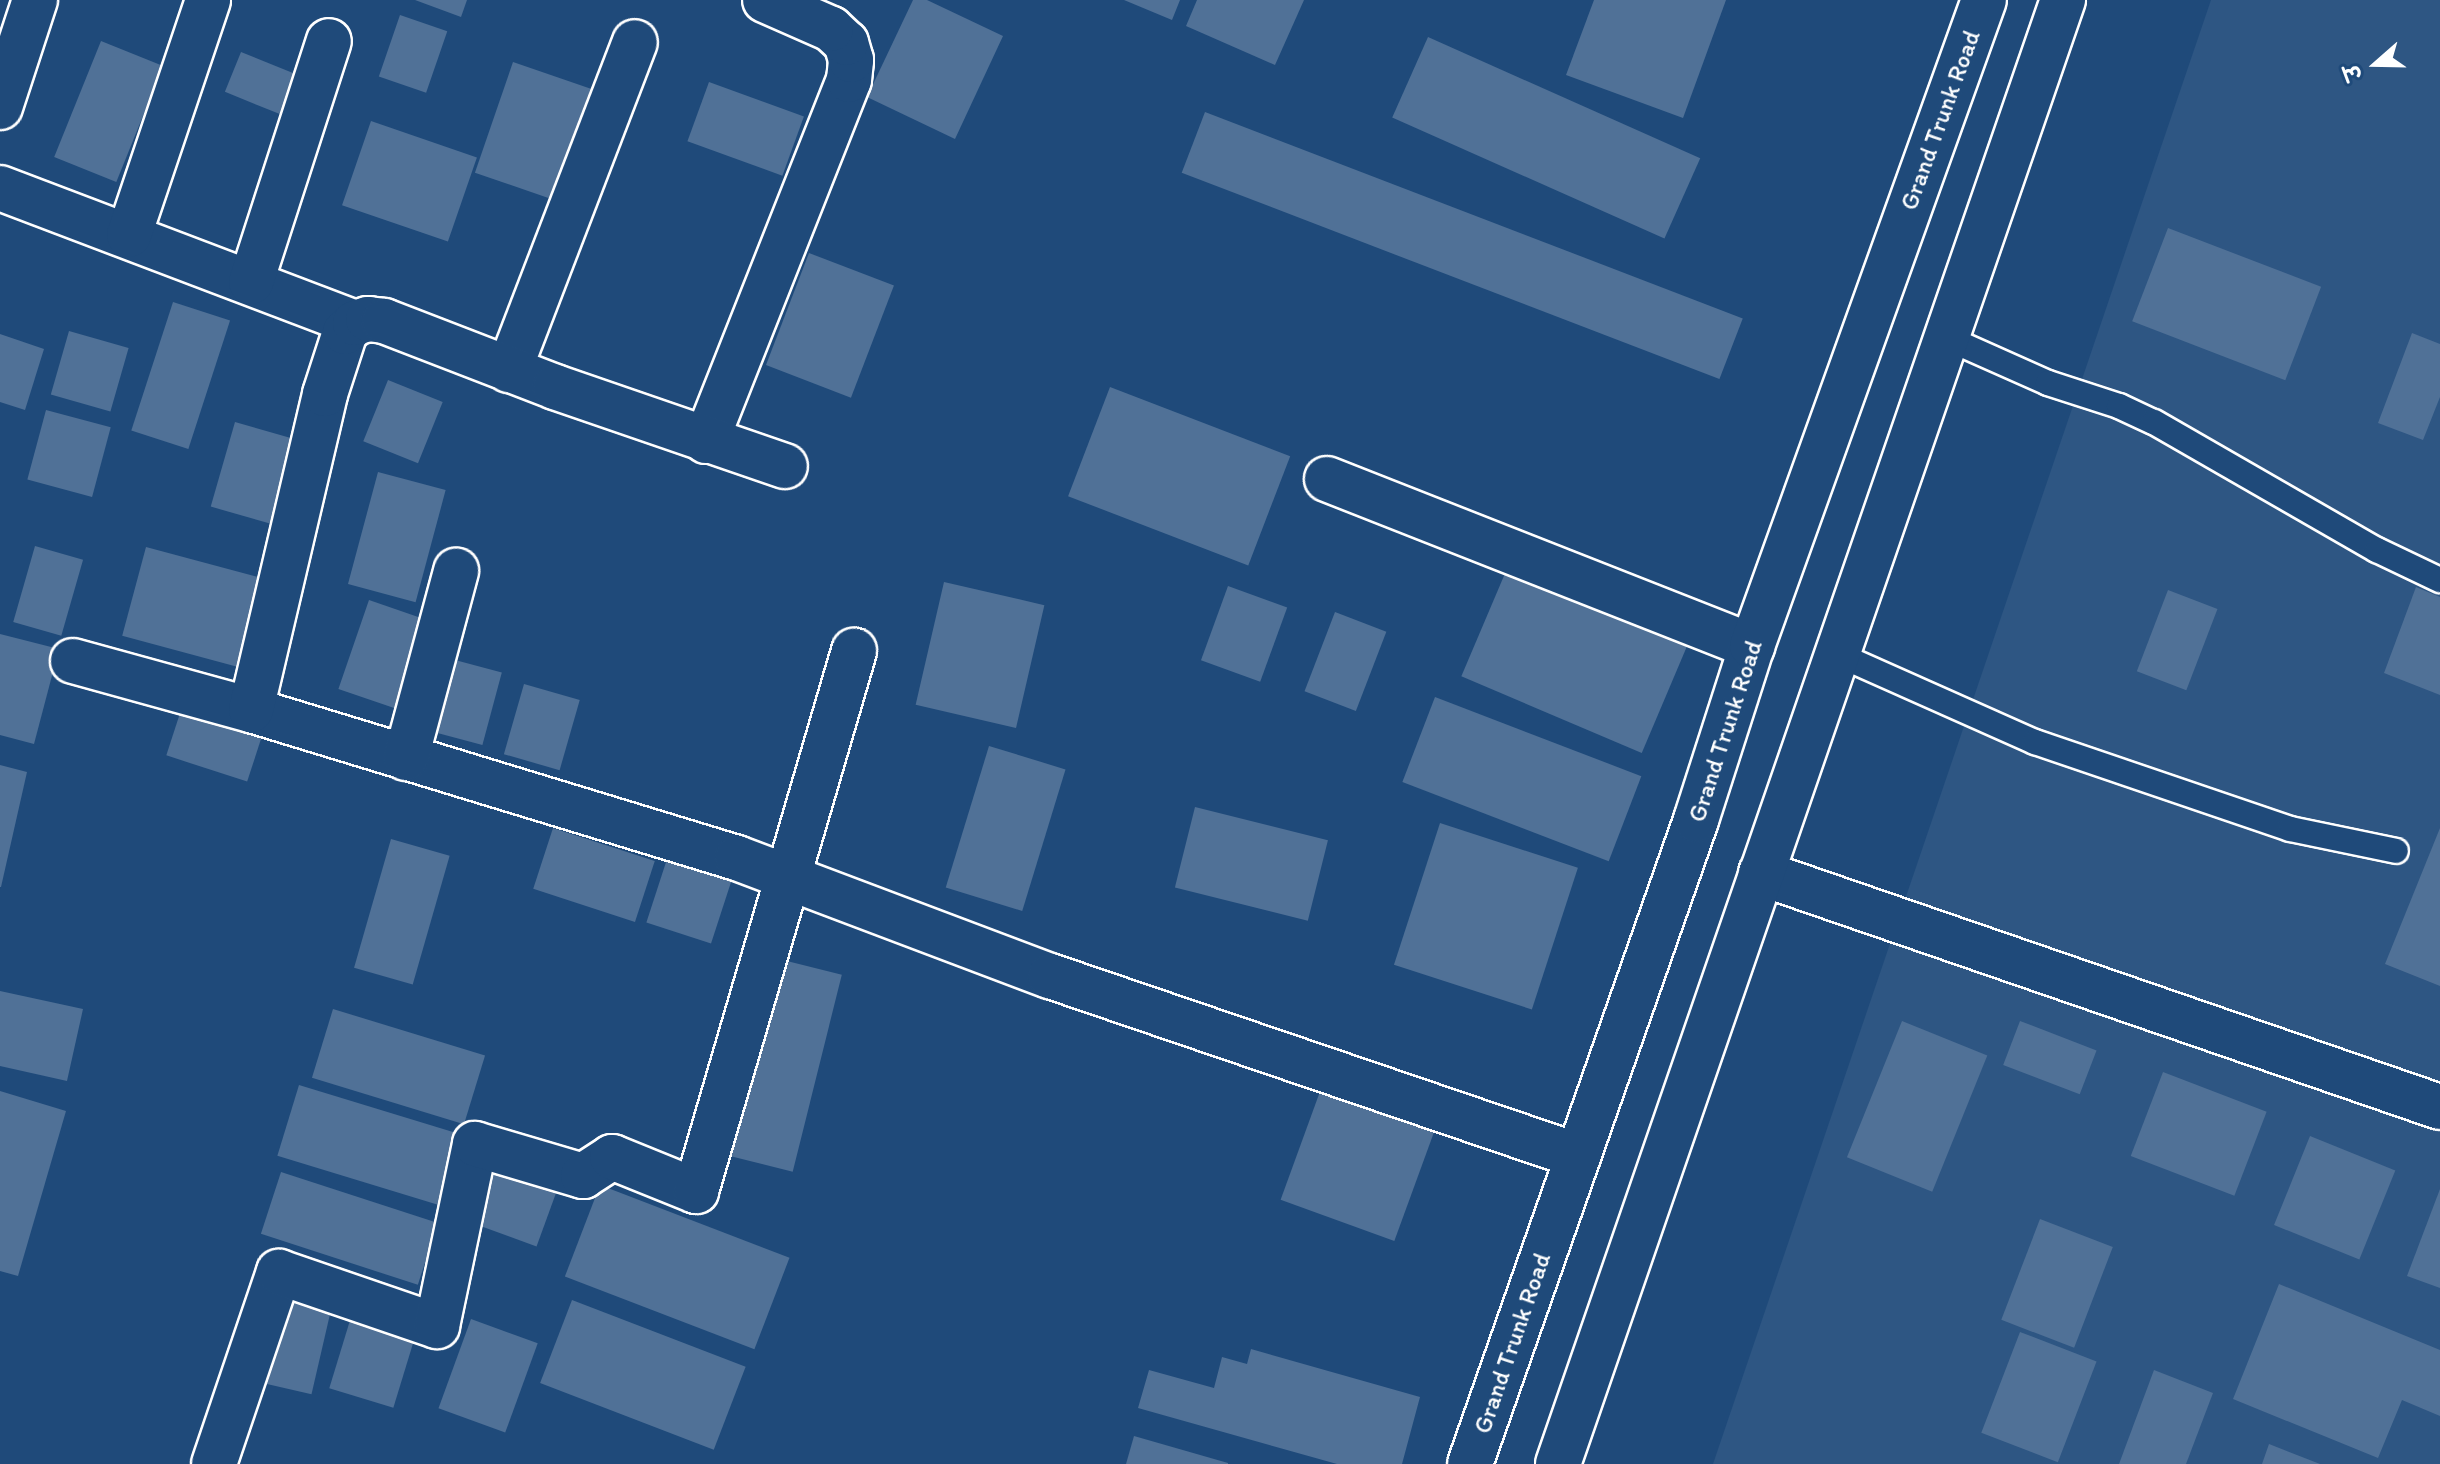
<!DOCTYPE html>
<html>
<head>
<meta charset="utf-8">
<style>
  body { margin:0 }
  #map { position:relative; width:2440px; height:1464px; overflow:hidden; background:#1f4a7a; font-family:Itim,"Playpen Sans Deva",sans-serif }
  div>[style] { position:absolute }
  [style*='--x'] { left:calc(var(--x)*1px); top:calc(var(--y)*1px); width:calc(var(--w)*1px); rotate:calc(var(--a)*1deg) }
  .built>* { inset:0; background:#2e5683 }
  .building>* { inset:0; background:#507197; transform-origin:0 0 }
  .roads { filter:drop-shadow(2px 0 #fff) drop-shadow(-2px 0 #fff) drop-shadow(0 2px #fff) drop-shadow(0 -2px #fff) }
  .service>* { height:24px; margin:-12px; padding:0 12px; transform-origin:12px; border-radius:12px; background:#1f4a7a }
  .minor>* { height:44px; margin:-22px; padding:0 22px; transform-origin:22px; border-radius:22px; background:#1f4a7a }
  .trunk>* { height:44px; margin:-22px; padding:0 22px; transform-origin:22px; border-radius:22px; background:#1f4a7a }
  span { translate:-50% -50%; white-space:nowrap; text-align:center; line-height:1.15; -webkit-text-stroke:7px #1f4a7a; paint-order:stroke }
  .street-label { font-size:24px; color:#fff }
  .north { position:absolute; left:2336px; top:24px; width:80px; height:80px; -webkit-text-stroke:6px #1f4a7a; paint-order:stroke; rotate:250deg; font-size:22px; font-weight:700; line-height:32px; text-align:center; color:#fff }
  .north::after { content:''; display:block; margin:auto; width:28px; height:36px; background:#fff; clip-path:polygon(50% 0,100% 100%,50% 72%,0 100%) }
</style>
</head>
<body>
<div id="map">
  <div class="built">
    <div style="clip-path:polygon(2211px 0,2440px 0,2440px 1464px,1713px 1464px)"></div>
  </div>
  <div class="building">
    <div style="clip-path:polygon(415px 0,467px 0,461px 17px)"></div>
    <div style="clip-path:polygon(913px 0,927px 0,1003px 36px,955px 139px,867px 97px)"></div>
    <div style="clip-path:polygon(1124px 0,1180px 0,1172px 20px)"></div>
    <div style="clip-path:polygon(1197px 0,1304px 0,1275px 65px,1186px 26px)"></div>
    <div style="clip-path:polygon(1594px 0,1726px 0,1683px 118px,1566px 75px)"></div>
    <div style="left:400px;top:15px;width:50px;height:65px;rotate:19deg"></div>
    <div style="left:1428px;top:37px;width:298px;height:88px;rotate:24deg"></div>
    <div style="left:101px;top:41px;width:67px;height:125px;rotate:22deg"></div>
    <div style="left:241px;top:52px;width:66px;height:43px;rotate:22deg"></div>
    <div style="left:513px;top:62px;width:93px;height:117px;rotate:19deg"></div>
    <div style="left:709px;top:82px;width:101px;height:63px;rotate:20deg"></div>
    <div style="left:1205px;top:112px;width:576px;height:65px;rotate:21deg"></div>
    <div style="left:371px;top:121px;width:112px;height:89px;rotate:19deg"></div>
    <div style="left:2168px;top:228px;width:164px;height:100px;rotate:21deg"></div>
    <div style="left:809px;top:253px;width:91px;height:120px;rotate:21deg"></div>
    <div style="left:173px;top:302px;width:60px;height:135px;rotate:18deg"></div>
    <div style="left:69px;top:331px;width:62px;height:66px;rotate:16deg"></div>
    <div style="clip-path:polygon(2412px 333px,2440px 344px,2440px 397px,2423px 440px,2378px 423px)"></div>
    <div style="clip-path:polygon(0 334px,44px 349px,25px 410px,0 402px)"></div>
    <div style="left:388px;top:380px;width:59px;height:66px;rotate:22deg"></div>
    <div style="left:1110px;top:387px;width:193px;height:117px;rotate:21deg"></div>
    <div style="left:46px;top:410px;width:67px;height:72px;rotate:15deg"></div>
    <div style="left:235px;top:422px;width:68px;height:88px;rotate:16deg"></div>
    <div style="left:378px;top:472px;width:70px;height:116px;rotate:15deg"></div>
    <div style="left:35px;top:546px;width:50px;height:79px;rotate:16deg"></div>
    <div style="left:146px;top:547px;width:118px;height:92px;rotate:15deg"></div>
    <div style="left:1509px;top:564px;width:196px;height:122px;rotate:23deg"></div>
    <div style="left:944px;top:582px;width:103px;height:126px;rotate:13deg"></div>
    <div style="left:1228px;top:586px;width:63px;height:79px;rotate:20deg"></div>
    <div style="clip-path:polygon(2416px 587px,2440px 597px,2440px 695px,2384px 673px)"></div>
    <div style="left:2168px;top:590px;width:53px;height:87px;rotate:21deg"></div>
    <div style="left:369px;top:600px;width:62px;height:94px;rotate:19deg"></div>
    <div style="left:1335px;top:612px;width:55px;height:85px;rotate:21deg"></div>
    <div style="clip-path:polygon(0 634px,59px 649px,34px 744px,0 735px)"></div>
    <div style="left:440px;top:656px;width:64px;height:75px;rotate:15deg"></div>
    <div style="left:524px;top:684px;width:58px;height:73px;rotate:16deg"></div>
    <div style="left:1435px;top:697px;width:221px;height:91px;rotate:21deg"></div>
    <div style="left:183px;top:704px;width:85px;height:54px;rotate:18deg"></div>
    <div style="left:989px;top:746px;width:80px;height:148px;rotate:17deg"></div>
    <div style="clip-path:polygon(0 765px,27px 772px,1px 887px,0 887px)"></div>
    <div style="left:1195px;top:807px;width:137px;height:83px;rotate:14deg"></div>
    <div style="left:1440px;top:823px;width:145px;height:149px;rotate:18deg"></div>
    <div style="left:553px;top:828px;width:107px;height:64px;rotate:18deg"></div>
    <div style="clip-path:polygon(2440px 828px,2440px 986px,2385px 964px)"></div>
    <div style="left:391px;top:839px;width:61px;height:134px;rotate:16deg"></div>
    <div style="left:668px;top:856px;width:68px;height:70px;rotate:18deg"></div>
    <div style="left:771px;top:957px;width:73px;height:203px;rotate:14deg"></div>
    <div style="clip-path:polygon(0 991px,83px 1009px,67px 1081px,0 1066px)"></div>
    <div style="left:333px;top:1009px;width:159px;height:72px;rotate:17deg"></div>
    <div style="left:1902px;top:1021px;width:92px;height:147px;rotate:22deg"></div>
    <div style="left:2020px;top:1021px;width:82px;height:47px;rotate:21deg"></div>
    <div style="left:2163px;top:1072px;width:111px;height:90px;rotate:21deg"></div>
    <div style="left:299px;top:1085px;width:179px;height:74px;rotate:17deg"></div>
    <div style="left:1322px;top:1086px;width:121px;height:121px;rotate:20deg"></div>
    <div style="clip-path:polygon(0 1091px,66px 1111px,18px 1276px,0 1271px)"></div>
    <div style="left:2310px;top:1136px;width:92px;height:96px;rotate:22deg"></div>
    <div style="left:490px;top:1155px;width:75px;height:70px;rotate:20deg"></div>
    <div style="left:281px;top:1172px;width:165px;height:65px;rotate:18deg"></div>
    <div style="left:600px;top:1185px;width:203px;height:98px;rotate:21deg"></div>
    <div style="clip-path:polygon(2440px 1189px,2440px 1288px,2407px 1276px)"></div>
    <div style="left:2040px;top:1219px;width:78px;height:108px;rotate:21deg"></div>
    <div style="clip-path:polygon(2279px 1284px,2440px 1350px,2440px 1416px,2402px 1400px,2378px 1458px,2233px 1399px)"></div>
    <div style="left:287px;top:1287px;width:48px;height:99px;rotate:13deg"></div>
    <div style="left:572px;top:1300px;width:186px;height:89px;rotate:21deg"></div>
    <div style="left:355px;top:1304px;width:67px;height:88px;rotate:17deg"></div>
    <div style="left:471px;top:1319px;width:71px;height:95px;rotate:20deg"></div>
    <div style="left:2020px;top:1332px;width:82px;height:108px;rotate:21deg"></div>
    <div style="clip-path:polygon(1251px 1349px,1420px 1397px,1402px 1464px,1337px 1464px,1138px 1408px,1149px 1370px,1214px 1388px,1222px 1357px,1247px 1364px)"></div>
    <div style="clip-path:polygon(2154px 1370px,2213px 1393px,2186px 1464px,2119px 1464px)"></div>
    <div style="clip-path:polygon(1134px 1436px,1228px 1463px,1228px 1464px,1126px 1464px)"></div>
    <div style="clip-path:polygon(2269px 1444px,2320px 1464px,2262px 1464px)"></div>
  </div>
  <div class="roads">
    <div class="service">
      <div style="--x:1947;--y:338;--w:111;--a:24"></div>
      <div style="--x:2048;--y:383;--w:75;--a:17.9"></div>
      <div style="--x:2119;--y:406;--w:38;--a:25"></div>
      <div style="--x:2154;--y:422;--w:257;--a:29.9"></div>
      <div style="--x:2377;--y:550;--w:70;--a:25.5"></div>
      <div style="--x:1837;--y:654;--w:217;--a:24"></div>
      <div style="--x:2035;--y:742;--w:269;--a:18.8"></div>
      <div style="--x:2290;--y:829;--w:108;--a:11.7"></div>
    </div>
    <div class="minor">
      <div style="--x:0;--y:107;--w:113;--a:-71.9"></div>
      <div style="--x:0;--y:188;--w:380;--a:20.8"></div>
      <div style="--x:129;--y:235;--w:248;--a:-71.4"></div>
      <div style="--x:251;--y:282;--w:253;--a:-72.1"></div>
      <div style="--x:509;--y:370;--w:351;--a:-69"></div>
      <div style="--x:706;--y:441;--w:388;--a:-68.4"></div>
      <div style="--x:849;--y:80;--w:20;--a:-84"></div>
      <div style="--x:851;--y:60;--w:18;--a:-106"></div>
      <div style="--x:846;--y:43;--w:21;--a:-137"></div>
      <div style="--x:831;--y:29;--w:72;--a:-156.3"></div>
      <div style="--x:1327;--y:479;--w:457;--a:21.5"></div>
      <div style="--x:73;--y:661;--w:185;--a:15.4"></div>
      <div style="--x:251;--y:710;--w:508;--a:16.94"></div>
      <div style="--x:737;--y:858;--w:335;--a:20.7"></div>
      <div style="--x:1050;--y:976;--w:558;--a:18.82"></div>
      <div style="--x:251;--y:710;--w:325;--a:-76.8"></div>
      <div style="--x:325;--y:394;--w:65;--a:-72.1"></div>
      <div style="--x:345;--y:332;--w:13;--a:-42"></div>
      <div style="--x:355;--y:323;--w:14;--a:-17"></div>
      <div style="--x:368;--y:319;--w:16;--a:7"></div>
      <div style="--x:384;--y:321;--w:183;--a:21.1"></div>
      <div style="--x:555;--y:387;--w:243;--a:19"></div>
      <div style="--x:406;--y:758;--w:194;--a:-75"></div>
      <div style="--x:1761;--y:873;--w:718;--a:19.02"></div>
      <div style="--x:214;--y:1464;--w:203;--a:-71.3"></div>
      <div style="--x:279;--y:1272;--w:167;--a:18.9"></div>
      <div style="--x:437;--y:1326;--w:186;--a:-78.2"></div>
      <div style="--x:475;--y:1144;--w:113;--a:16.5"></div>
      <div style="--x:583;--y:1176;--w:35;--a:-33"></div>
      <div style="--x:612;--y:1157;--w:91;--a:22"></div>
      <div style="--x:696;--y:1191;--w:563;--a:-73.69"></div>
    </div>
    <div class="trunk">
      <div style="--x:1470;--y:1464;--w:683;--a:-70.66"></div>
      <div style="--x:1696;--y:820;--w:183;--a:-72.2"></div>
      <div style="--x:1752;--y:646;--w:686;--a:-70.25"></div>
      <div style="--x:1558;--y:1464;--w:1549;--a:-70.97"></div>
    </div>
  </div>
  <div class="street-label">
    <span style="left:1940px;top:120px;rotate:-70deg">Grand Trunk Road</span>
    <span style="left:1725px;top:731px;rotate:-72deg">Grand Trunk Road</span>
    <span style="left:1512px;top:1343px;rotate:-71deg">Grand Trunk Road</span>
  </div>
  <div class="north">उ</div>
</div>
</body>
</html>
